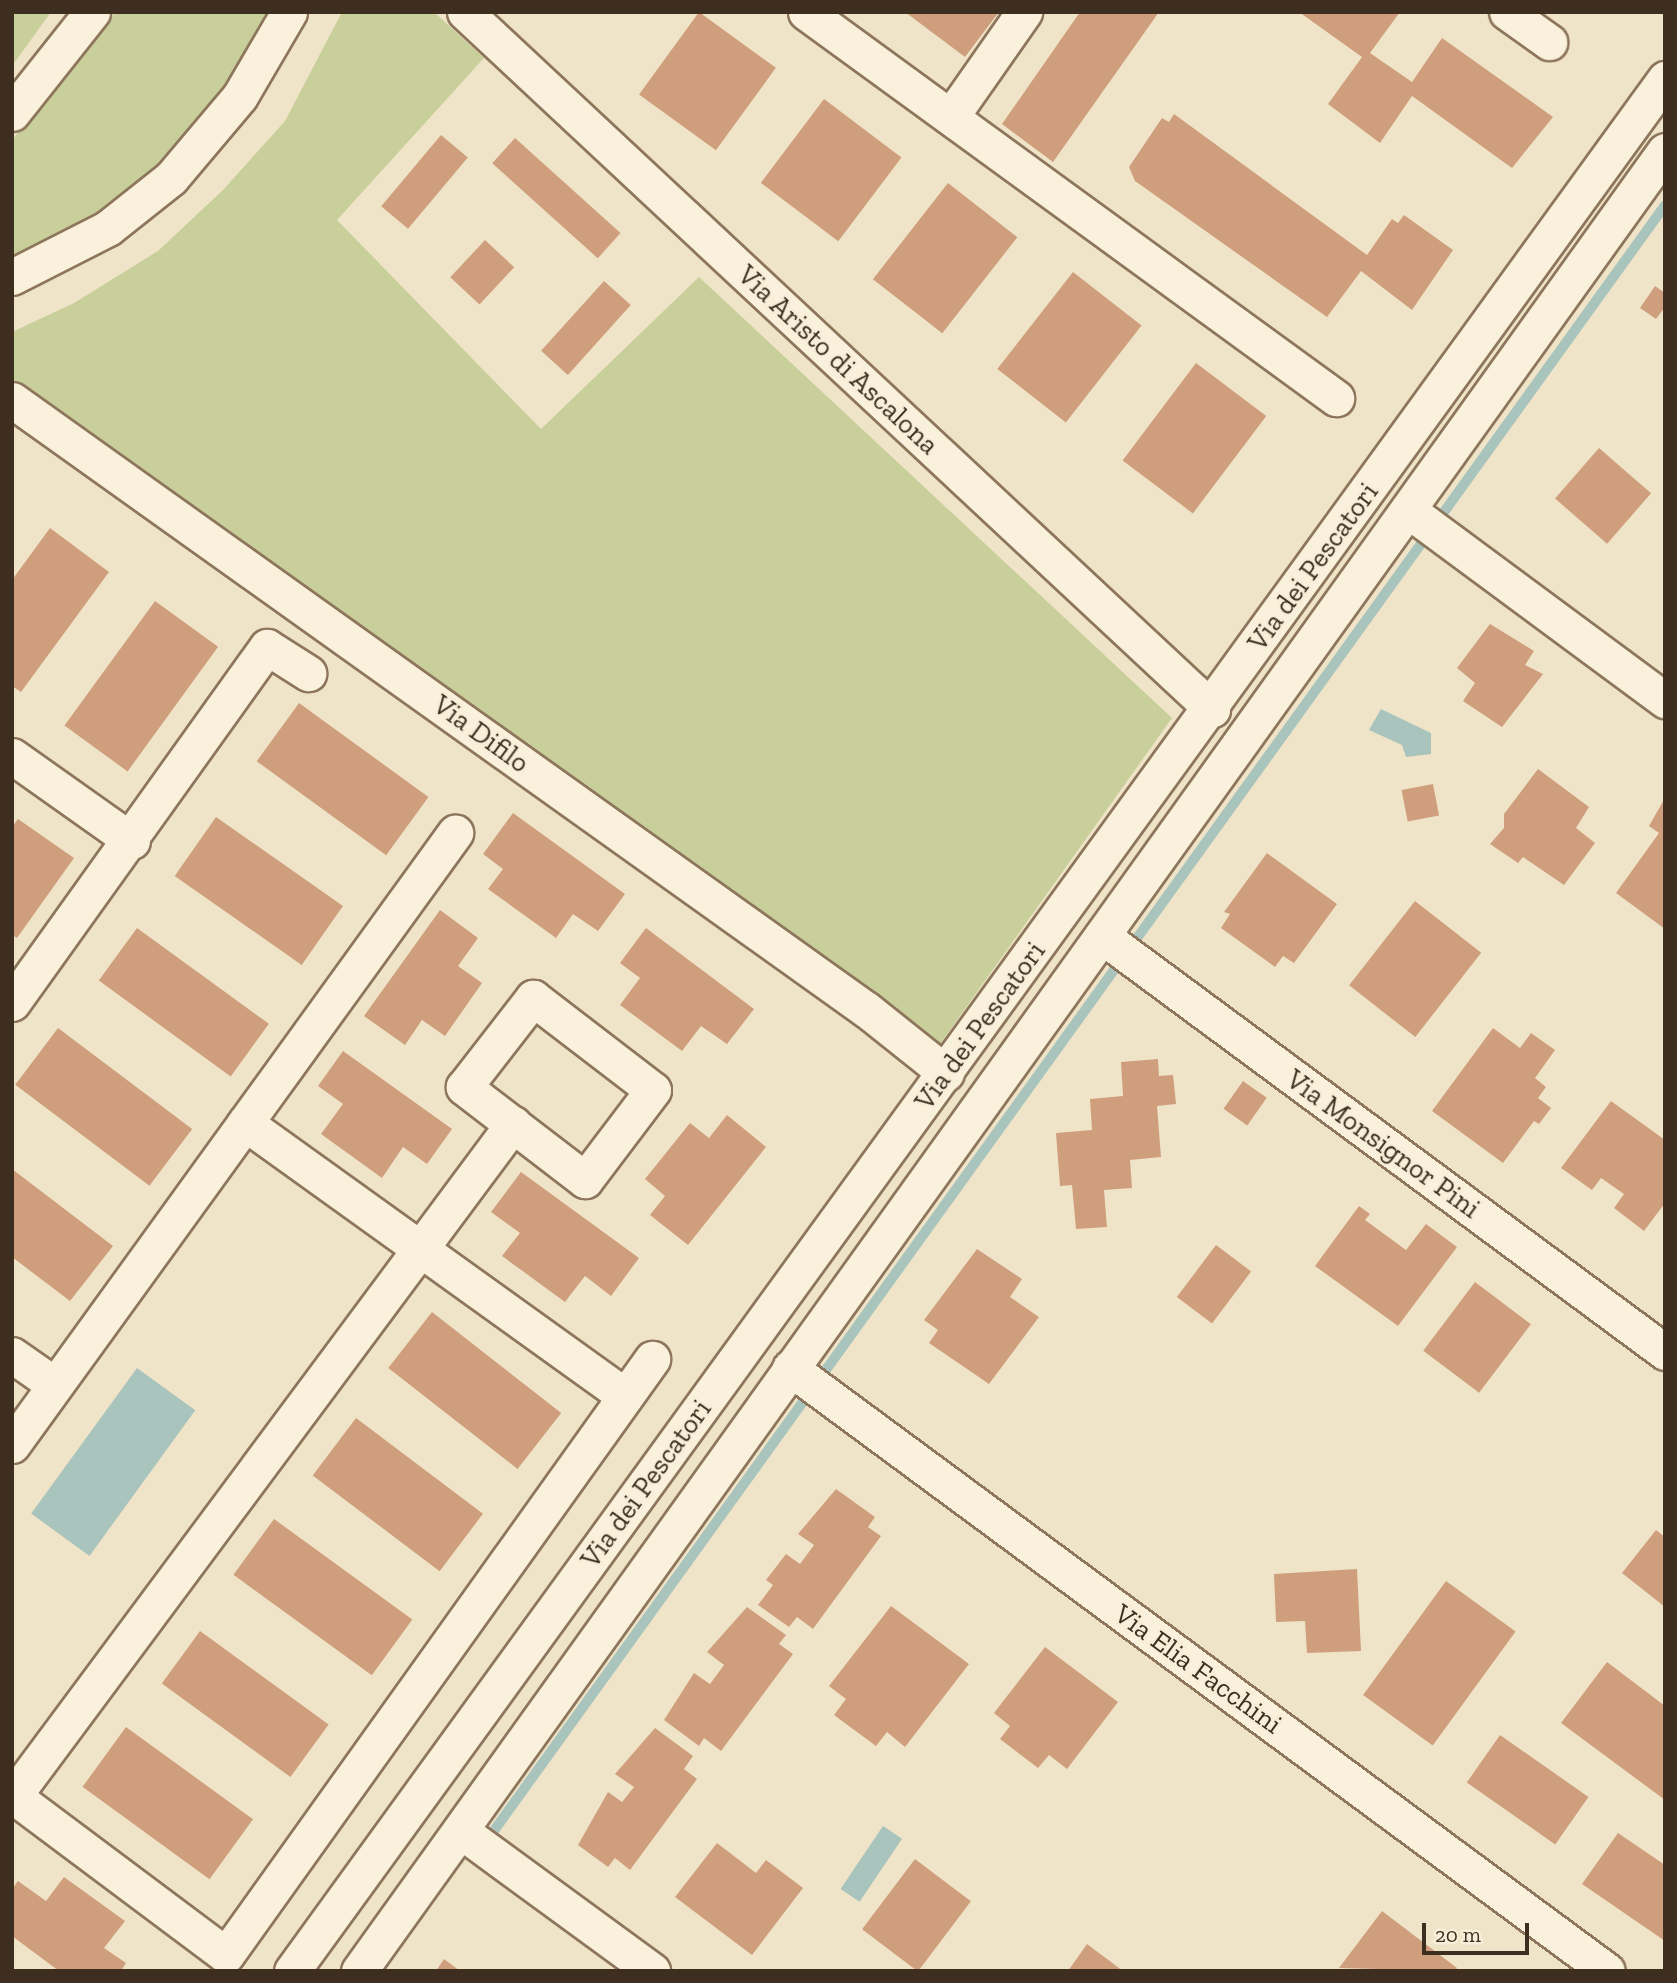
<!DOCTYPE html>
<html>
<head>
<meta charset="utf-8">
<style>
  body { margin:0 }
  #map { position:relative; width:1677px; height:1983px; overflow:hidden; background:#f0e4c8; font-family:"Zilla Slab",serif }
  div>[style] { position:absolute }
  [style*='--x'] { left:calc(var(--x)*1px); top:calc(var(--y)*1px); width:calc(var(--w)*1px); rotate:calc(var(--a)*1deg) }
  .green>* { inset:0; background:#c9cf9b }
  .water>* { inset:0; background:#a9c4bc; transform-origin:0 0 }
  .stream>* { height:10px; margin:-5px; padding:0 5px; transform-origin:5px; border-radius:5px; background:#a9c4bc }
  .building>* { inset:0; background:#cf9f7d; transform-origin:0 0 }
  .roads { filter:drop-shadow(2px 0 #8d765c) drop-shadow(-2px 0 #8d765c) drop-shadow(0 2px #8d765c) drop-shadow(0 -2px #8d765c) }
  .minor>* { height:35px; margin:-17.5px; padding:0 17.5px; transform-origin:17.5px; border-radius:17.5px; background:#faf1dc }
  span { translate:-50% -50%; white-space:nowrap; text-align:center; line-height:1.15; -webkit-text-stroke:5px #f7eed8; paint-order:stroke }
  .street-label { font-size:28px; color:#3d2e20 }
  .frame { position:absolute; inset:0; border:14px solid #3d2e20; pointer-events:none }
  .scale { position:absolute; left:1422px; top:1923px; width:107px; height:32px; box-sizing:border-box; border:4px solid #3d2e20; border-top:0; padding-left:9px; font-size:21px; line-height:24px; white-space:nowrap; color:#3d2e20; -webkit-text-stroke:5px #f7eed8; paint-order:stroke }
</style>
</head>
<body>
<div id="map">
  <div class="green">
    <div style="clip-path:polygon(12px 12px,51px 12px,12px 66px)"></div>
    <div style="clip-path:polygon(116px 12px,275px 12px,197px 137px,137px 193px,12px 267px,12px 140px)"></div>
    <div style="clip-path:polygon(342px 12px,434px 12px,484px 58px,337px 220px,541px 429px,699px 277px,1172px 718px,935px 1051px,12px 388px,12px 332px,74px 303px,158px 251px,223px 190px,285px 121px)"></div>
  </div>
  <div class="water">
    <div style="clip-path:polygon(1381px 709px,1431px 733px,1431px 754px,1406px 757px,1402px 745px,1369px 730px)"></div>
    <div style="left:137px;top:1368px;width:72px;height:180px;rotate:36deg"></div>
    <div style="left:883px;top:1826px;width:23px;height:76px;rotate:34deg"></div>
  </div>
  <div class="stream">
    <div style="--x:493;--y:1832;--w:2005;--a:-54.23"></div>
  </div>
  <div class="building">
    <div style="left:699px;top:12px;width:95px;height:102px;rotate:36deg"></div>
    <div style="clip-path:polygon(905px 12px,999px 12px,965px 57px)"></div>
    <div style="clip-path:polygon(1080px 12px,1159px 12px,1053px 162px,1002px 124px)"></div>
    <div style="clip-path:polygon(1299px 12px,1400px 12px,1370px 53px,1412px 82px,1442px 38px,1553px 117px,1512px 168px,1412px 96px,1380px 143px,1328px 104px,1362px 57px)"></div>
    <div style="left:824px;top:99px;width:97px;height:105px;rotate:37deg"></div>
    <div style="clip-path:polygon(1174px 114px,1367px 255px,1392px 219px,1398px 223px,1404px 215px,1453px 250px,1412px 310px,1361px 271px,1327px 317px,1135px 181px,1129px 167px,1162px 118px,1169px 122px)"></div>
    <div style="left:441px;top:135px;width:35px;height:93px;rotate:40deg"></div>
    <div style="left:515px;top:138px;width:142px;height:34px;rotate:42deg"></div>
    <div style="left:948px;top:183px;width:88px;height:122px;rotate:38deg"></div>
    <div style="left:485px;top:240px;width:40px;height:51px;rotate:43deg"></div>
    <div style="left:1073px;top:272px;width:87px;height:123px;rotate:38deg"></div>
    <div style="left:604px;top:281px;width:36px;height:94px;rotate:42deg"></div>
    <div style="clip-path:polygon(1655px 286px,1665px 293px,1665px 307px,1656px 319px,1640px 308px)"></div>
    <div style="left:1196px;top:363px;width:88px;height:122px;rotate:37deg"></div>
    <div style="left:1599px;top:448px;width:69px;height:67px;rotate:41deg"></div>
    <div style="clip-path:polygon(50px 528px,109px 572px,21px 692px,12px 686px,12px 580px)"></div>
    <div style="left:155px;top:601px;width:78px;height:154px;rotate:36deg"></div>
    <div style="clip-path:polygon(1490px 624px,1534px 651px,1525px 665px,1543px 674px,1502px 727px,1463px 701px,1475px 683px,1457px 668px)"></div>
    <div style="left:299px;top:703px;width:160px;height:72px;rotate:36deg"></div>
    <div style="clip-path:polygon(1538px 769px,1589px 807px,1576px 828px,1595px 843px,1564px 885px,1523px 857px,1518px 863px,1490px 844px,1504px 828px,1504px 814px)"></div>
    <div style="left:1433px;top:784px;width:32px;height:32px;rotate:79deg"></div>
    <div style="clip-path:polygon(1665px 798px,1665px 929px,1616px 893px,1659px 833px,1649px 826px)"></div>
    <div style="clip-path:polygon(513px 813px,625px 894px,598px 931px,573px 914px,556px 938px,488px 889px,503px 869px,483px 854px)"></div>
    <div style="left:216px;top:817px;width:155px;height:72px;rotate:35deg"></div>
    <div style="clip-path:polygon(18px 819px,74px 858px,17px 938px,12px 935px,12px 827px)"></div>
    <div style="clip-path:polygon(1267px 853px,1337px 904px,1294px 963px,1283px 956px,1275px 967px,1221px 928px,1230px 914px,1224px 912px)"></div>
    <div style="left:1415px;top:901px;width:84px;height:107px;rotate:38deg"></div>
    <div style="clip-path:polygon(440px 910px,478px 938px,458px 966px,482px 983px,445px 1036px,422px 1020px,405px 1045px,364px 1016px)"></div>
    <div style="left:137px;top:928px;width:163px;height:65px;rotate:36deg"></div>
    <div style="clip-path:polygon(646px 928px,754px 1009px,727px 1044px,701px 1026px,682px 1051px,620px 1005px,640px 978px,620px 963px)"></div>
    <div style="left:58px;top:1028px;width:168px;height:71px;rotate:37deg"></div>
    <div style="clip-path:polygon(1493px 1028px,1520px 1048px,1531px 1033px,1555px 1050px,1535px 1078px,1546px 1087px,1538px 1098px,1551px 1108px,1539px 1124px,1534px 1121px,1503px 1163px,1432px 1111px)"></div>
    <div style="clip-path:polygon(343px 1051px,452px 1129px,427px 1164px,403px 1147px,382px 1178px,321px 1134px,343px 1104px,318px 1086px)"></div>
    <div style="clip-path:polygon(1158px 1059px,1159px 1076px,1173px 1075px,1176px 1104px,1157px 1106px,1161px 1157px,1130px 1160px,1132px 1188px,1104px 1190px,1107px 1227px,1076px 1229px,1072px 1185px,1060px 1186px,1056px 1133px,1092px 1130px,1090px 1099px,1123px 1096px,1121px 1062px)"></div>
    <div style="left:1243px;top:1081px;width:29px;height:34px;rotate:35deg"></div>
    <div style="clip-path:polygon(1611px 1101px,1665px 1140px,1665px 1203px,1644px 1231px,1614px 1208px,1624px 1194px,1601px 1178px,1592px 1190px,1561px 1168px)"></div>
    <div style="clip-path:polygon(727px 1115px,766px 1147px,688px 1245px,650px 1215px,665px 1196px,645px 1179px,690px 1123px,709px 1138px)"></div>
    <div style="clip-path:polygon(12px 1169px,113px 1246px,70px 1301px,12px 1257px)"></div>
    <div style="clip-path:polygon(521px 1172px,639px 1258px,611px 1296px,585px 1276px,565px 1302px,502px 1256px,520px 1233px,491px 1212px)"></div>
    <div style="clip-path:polygon(1359px 1206px,1370px 1214px,1365px 1220px,1406px 1250px,1426px 1224px,1457px 1247px,1398px 1326px,1315px 1266px)"></div>
    <div style="left:1216px;top:1245px;width:44px;height:65px;rotate:37deg"></div>
    <div style="clip-path:polygon(977px 1249px,1022px 1279px,1010px 1297px,1039px 1317px,989px 1384px,929px 1343px,938px 1330px,924px 1320px)"></div>
    <div style="left:1475px;top:1282px;width:70px;height:86px;rotate:37deg"></div>
    <div style="left:432px;top:1312px;width:164px;height:71px;rotate:38deg"></div>
    <div style="left:356px;top:1418px;width:159px;height:72px;rotate:37deg"></div>
    <div style="clip-path:polygon(836px 1489px,875px 1517px,868px 1527px,881px 1536px,813px 1629px,797px 1617px,789px 1627px,758px 1605px,773px 1585px,766px 1580px,786px 1554px,800px 1564px,814px 1545px,798px 1534px)"></div>
    <div style="left:274px;top:1519px;width:171px;height:69px;rotate:36deg"></div>
    <div style="clip-path:polygon(1656px 1530px,1665px 1537px,1665px 1607px,1622px 1573px)"></div>
    <div style="clip-path:polygon(1357px 1569px,1361px 1651px,1307px 1653px,1305px 1621px,1276px 1622px,1274px 1574px)"></div>
    <div style="left:1446px;top:1581px;width:86px;height:141px;rotate:36deg"></div>
    <div style="clip-path:polygon(891px 1606px,969px 1664px,905px 1747px,887px 1732px,876px 1746px,834px 1715px,846px 1699px,829px 1686px)"></div>
    <div style="clip-path:polygon(747px 1607px,786px 1635px,779px 1644px,793px 1654px,721px 1751px,704px 1738px,699px 1746px,664px 1720px,694px 1673px,710px 1684px,724px 1665px,707px 1652px)"></div>
    <div style="left:200px;top:1631px;width:159px;height:65px;rotate:36deg"></div>
    <div style="clip-path:polygon(1045px 1647px,1118px 1702px,1067px 1769px,1049px 1755px,1038px 1768px,1000px 1739px,1010px 1726px,994px 1713px)"></div>
    <div style="clip-path:polygon(1607px 1662px,1665px 1706px,1665px 1800px,1561px 1723px)"></div>
    <div style="left:126px;top:1727px;width:157px;height:74px;rotate:36deg"></div>
    <div style="clip-path:polygon(655px 1728px,693px 1756px,684px 1769px,697px 1779px,630px 1870px,615px 1858px,608px 1867px,578px 1845px,608px 1792px,622px 1802px,634px 1787px,615px 1774px)"></div>
    <div style="left:1500px;top:1735px;width:108px;height:58px;rotate:35deg"></div>
    <div style="clip-path:polygon(1618px 1833px,1665px 1865px,1665px 1941px,1582px 1884px)"></div>
    <div style="clip-path:polygon(717px 1843px,756px 1873px,766px 1860px,803px 1888px,752px 1955px,675px 1897px)"></div>
    <div style="left:915px;top:1859px;width:70px;height:88px;rotate:37deg"></div>
    <div style="clip-path:polygon(64px 1877px,125px 1921px,104px 1948px,126px 1963px,121px 1971px,59px 1971px,12px 1936px,12px 1889px,18px 1881px,46px 1901px)"></div>
    <div style="clip-path:polygon(1382px 1911px,1457px 1968px,1455px 1971px,1339px 1968px)"></div>
    <div style="clip-path:polygon(1087px 1944px,1123px 1971px,1068px 1971px)"></div>
    <div style="clip-path:polygon(444px 1959px,460px 1971px,436px 1971px)"></div>
  </div>
  <div class="roads">
    <div class="minor">
      <div style="--x:465;--y:12;--w:1022;--a:43.02"></div>
      <div style="--x:806;--y:12;--w:656;--a:36.07"></div>
      <div style="--x:1507;--y:12;--w:52;--a:35.5"></div>
      <div style="--x:12;--y:113;--w:129;--a:-51.6"></div>
      <div style="--x:952;--y:115;--w:126;--a:-55"></div>
      <div style="--x:12;--y:277;--w:108;--a:-27"></div>
      <div style="--x:108;--y:228;--w:80;--a:-38.4"></div>
      <div style="--x:171;--y:178;--w:107;--a:-49.9"></div>
      <div style="--x:240;--y:96;--w:97;--a:-59.7"></div>
      <div style="--x:12;--y:400;--w:1050;--a:35.51"></div>
      <div style="--x:867;--y:1010;--w:101;--a:38.6"></div>
      <div style="--x:1408;--y:510;--w:320;--a:36.5"></div>
      <div style="--x:12;--y:756;--w:147;--a:35.3"></div>
      <div style="--x:1102;--y:936;--w:700;--a:36.46"></div>
      <div style="--x:533;--y:998;--w:151;--a:37.5"></div>
      <div style="--x:653;--y:1090;--w:113;--a:127.1"></div>
      <div style="--x:585;--y:1180;--w:153;--a:-142.5"></div>
      <div style="--x:464;--y:1087;--w:113;--a:-52.2"></div>
      <div style="--x:12;--y:1003;--w:438;--a:-54.4"></div>
      <div style="--x:267;--y:647;--w:49;--a:32.4"></div>
      <div style="--x:245;--y:1123;--w:468;--a:35.7"></div>
      <div style="--x:12;--y:1355;--w:52;--a:34.9"></div>
      <div style="--x:790;--y:1368;--w:1015;--a:36.43"></div>
      <div style="--x:12;--y:1445;--w:756;--a:-54.1"></div>
      <div style="--x:12;--y:1795;--w:267;--a:36.8"></div>
      <div style="--x:226;--y:1955;--w:733;--a:-54.44"></div>
      <div style="--x:12;--y:1798;--w:840;--a:-53.38"></div>
      <div style="--x:461;--y:1831;--w:237;--a:36.2"></div>
      <div style="--x:292;--y:1971;--w:2338;--a:-54.03"></div>
      <div style="--x:359;--y:1971;--w:2240;--a:-54.34"></div>
    </div>
  </div>
  <div class="street-label">
    <span style="left:838px;top:360px;rotate:43deg">Via Aristo di Ascalona</span>
    <span style="left:1313px;top:567px;rotate:-54deg">Via dei Pescatori</span>
    <span style="left:481px;top:734px;rotate:36deg">Via Difilo</span>
    <span style="left:980px;top:1026px;rotate:-54deg">Via dei Pescatori</span>
    <span style="left:1383px;top:1144px;rotate:36deg">Via Monsignor Pini</span>
    <span style="left:646px;top:1484px;rotate:-54deg">Via dei Pescatori</span>
    <span style="left:1198px;top:1669px;rotate:36deg">Via Elia Facchini</span>
  </div>
  <div class="frame"></div>
  <div class="scale">20 m</div>
</div>
</body>
</html>
